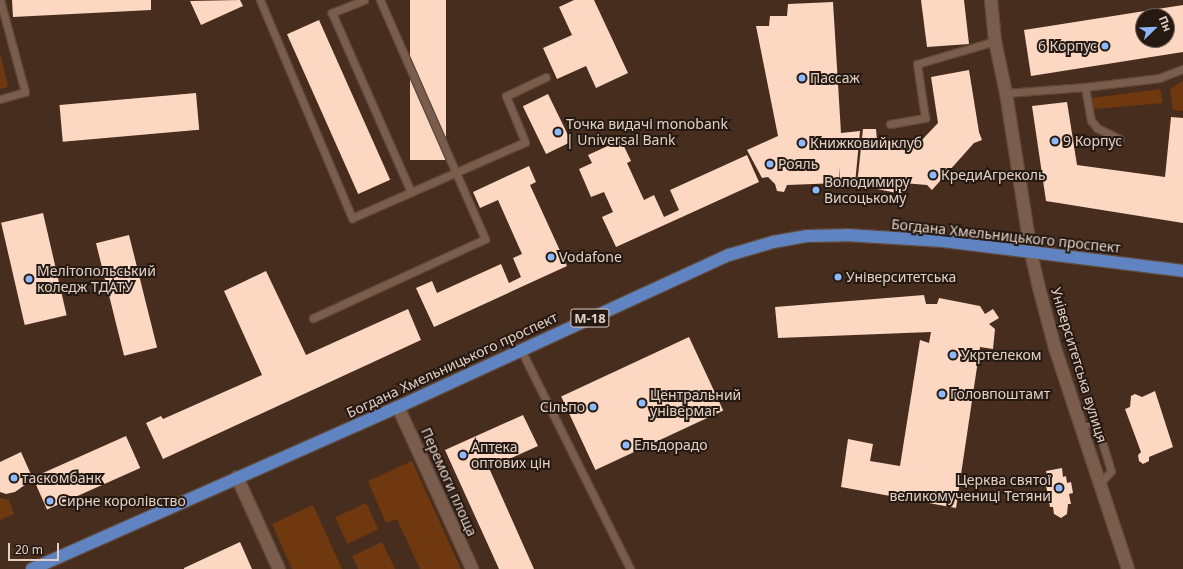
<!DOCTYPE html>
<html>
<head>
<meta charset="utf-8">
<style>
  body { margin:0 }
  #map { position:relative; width:1183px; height:569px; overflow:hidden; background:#472d1e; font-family:"Noto Sans",sans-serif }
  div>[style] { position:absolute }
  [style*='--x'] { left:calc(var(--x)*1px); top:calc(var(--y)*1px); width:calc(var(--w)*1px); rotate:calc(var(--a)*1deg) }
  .green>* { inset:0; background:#70380f; transform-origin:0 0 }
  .building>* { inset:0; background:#fcd7c2; transform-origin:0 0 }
  .roads { filter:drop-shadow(1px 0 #5f493c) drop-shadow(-1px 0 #5f493c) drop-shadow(0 1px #5f493c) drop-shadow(0 -1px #5f493c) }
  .service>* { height:7px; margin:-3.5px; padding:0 3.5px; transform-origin:3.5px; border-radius:3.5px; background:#7a5d4c }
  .minor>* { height:12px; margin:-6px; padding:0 6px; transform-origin:6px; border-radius:6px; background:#7a5d4c }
  .trunk>* { height:12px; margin:-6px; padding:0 6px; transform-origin:6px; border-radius:6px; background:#6084c2 }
  .dots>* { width:11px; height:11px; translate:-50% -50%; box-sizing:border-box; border:2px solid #251912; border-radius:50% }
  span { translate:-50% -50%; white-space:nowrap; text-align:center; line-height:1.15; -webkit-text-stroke:4px #251912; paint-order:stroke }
  .shield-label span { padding:1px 3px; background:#251912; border:1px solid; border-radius:3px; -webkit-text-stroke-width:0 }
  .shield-label { font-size:13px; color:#e1d0c6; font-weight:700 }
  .poi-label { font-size:14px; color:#e1d0c6 }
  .right { translate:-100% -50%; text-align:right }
  .left { translate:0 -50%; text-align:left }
  .street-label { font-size:14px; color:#e1d0c6 }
  .north { position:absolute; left:1135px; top:8px; width:40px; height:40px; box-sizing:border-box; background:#251912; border:1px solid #70625a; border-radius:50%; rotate:67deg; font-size:11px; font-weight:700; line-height:16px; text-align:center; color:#e1d0c6 }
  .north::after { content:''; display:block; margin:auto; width:14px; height:18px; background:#8db9fc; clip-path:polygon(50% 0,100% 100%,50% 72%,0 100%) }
  .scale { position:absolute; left:8px; top:543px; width:51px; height:18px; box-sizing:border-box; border:2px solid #e1d0c6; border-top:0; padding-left:5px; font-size:12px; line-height:14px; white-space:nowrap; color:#e1d0c6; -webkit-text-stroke:3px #251912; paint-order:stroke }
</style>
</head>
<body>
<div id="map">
  <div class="green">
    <div style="clip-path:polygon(0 53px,8px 87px,0 89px)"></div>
    <div style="clip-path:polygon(1183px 81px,1183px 111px,1173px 110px,1170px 89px)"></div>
    <div style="clip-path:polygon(1160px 89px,1163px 103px,1094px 109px,1092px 98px)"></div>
    <div style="clip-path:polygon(412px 461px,461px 569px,420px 569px,397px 519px,386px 523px,368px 481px)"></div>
    <div style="clip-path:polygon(0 498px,9px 500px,14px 514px,0 520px)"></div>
    <div style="left:366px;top:503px;width:29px;height:34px;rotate:65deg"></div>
    <div style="clip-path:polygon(313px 505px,342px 569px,292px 569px,272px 524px)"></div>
    <div style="clip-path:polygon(382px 542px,395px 569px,358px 569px,352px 556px)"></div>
  </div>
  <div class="building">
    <div style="clip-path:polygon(12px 0,151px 0,151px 10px,13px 17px)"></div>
    <div style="clip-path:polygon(240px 0,243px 6px,201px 25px,190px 1px)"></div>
    <div style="left:410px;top:0;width:36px;height:160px"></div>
    <div style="clip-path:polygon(574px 0,594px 0,628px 73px,596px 88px,586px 66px,557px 79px,543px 48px,572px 35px,559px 7px)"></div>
    <div style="clip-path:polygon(921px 0,964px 0,969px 44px,927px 47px)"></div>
    <div style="clip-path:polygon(833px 2px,841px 133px,860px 131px,855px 184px,840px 186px,840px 167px,839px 183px,787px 185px,784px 192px,777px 191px,775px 184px,768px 177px,762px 178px,747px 150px,778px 136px,756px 26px,769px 26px,770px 16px,787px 16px,788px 4px)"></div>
    <div style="clip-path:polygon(evenodd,1183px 5px,1183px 52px,1031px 76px,1024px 30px,1183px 5px,1143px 16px,1167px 16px,1167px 40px,1143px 40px,1143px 16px)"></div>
    <div style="left:319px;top:20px;width:175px;height:35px;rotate:66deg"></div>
    <div style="clip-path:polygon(969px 70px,979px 132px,982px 140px,974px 143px,932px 190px,927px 185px,903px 183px,902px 194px,857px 185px,863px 129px,876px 129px,877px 140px,919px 143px,938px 123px,931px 77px)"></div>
    <div style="left:196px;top:93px;width:37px;height:137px;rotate:85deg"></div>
    <div style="left:548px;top:94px;width:53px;height:28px;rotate:64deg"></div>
    <div style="clip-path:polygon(1067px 102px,1077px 165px,1165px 177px,1171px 117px,1183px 118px,1183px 223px,1046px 201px,1032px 106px)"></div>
    <div style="clip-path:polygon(621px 140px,631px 161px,627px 163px,644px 200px,654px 195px,664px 217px,679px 210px,670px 190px,747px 155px,759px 182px,616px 247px,602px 217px,613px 212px,604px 192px,591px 197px,579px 169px,592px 163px,588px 155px)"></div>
    <div style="clip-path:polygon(529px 166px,536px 182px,530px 185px,567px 266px,434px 327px,416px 288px,432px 281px,437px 293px,501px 264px,509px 283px,521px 277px,513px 258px,522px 254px,498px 200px,480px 208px,473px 192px)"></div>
    <div style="left:43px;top:213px;width:105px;height:43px;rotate:77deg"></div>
    <div style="left:129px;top:235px;width:116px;height:34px;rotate:76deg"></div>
    <div style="clip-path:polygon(266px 271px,306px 355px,408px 309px,421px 340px,163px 459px,146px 423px,161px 416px,163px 419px,262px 375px,224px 291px)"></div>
    <div style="clip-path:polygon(924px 295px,926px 304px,937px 304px,939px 298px,980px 306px,985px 314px,993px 309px,999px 318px,989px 324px,995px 329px,993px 349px,980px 347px,956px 508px,841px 487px,848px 439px,873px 444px,870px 461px,900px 466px,920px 340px,929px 343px,931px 332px,778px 338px,775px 307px)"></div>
    <div style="left:689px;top:337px;width:81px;height:141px;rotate:65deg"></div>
    <div style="clip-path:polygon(1155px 391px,1173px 447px,1149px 457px,1149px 461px,1143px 464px,1139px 461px,1138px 455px,1141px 452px,1125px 409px,1130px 407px,1131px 396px,1135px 394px,1142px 397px)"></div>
    <div style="clip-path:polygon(523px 415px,538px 446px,489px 468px,534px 569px,499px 569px,445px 450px)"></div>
    <div style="left:126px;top:436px;width:35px;height:102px;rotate:66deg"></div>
    <div style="clip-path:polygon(21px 452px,33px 479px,15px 492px,6px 494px,0 492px,0 462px)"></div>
    <div style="clip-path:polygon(1062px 468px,1063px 477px,1066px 476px,1067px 483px,1071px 482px,1073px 493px,1069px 494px,1071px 504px,1068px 504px,1067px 514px,1061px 518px,1054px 514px,1053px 507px,1050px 507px,1045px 480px,1048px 479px,1046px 471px)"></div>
    <div style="clip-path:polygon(240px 542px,252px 569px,184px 569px,184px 568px)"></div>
  </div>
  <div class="roads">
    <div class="service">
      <div style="--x:260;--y:0;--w:237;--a:67.1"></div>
      <div style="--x:352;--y:218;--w:189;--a:-23.7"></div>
      <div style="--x:525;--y:142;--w:50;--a:-112.4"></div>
      <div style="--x:506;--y:96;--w:44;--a:-25.4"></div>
      <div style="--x:364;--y:0;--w:35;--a:158"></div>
      <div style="--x:332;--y:13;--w:196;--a:66.2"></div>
      <div style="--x:1085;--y:87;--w:34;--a:80"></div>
      <div style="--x:1091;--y:120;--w:10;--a:53"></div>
      <div style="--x:1097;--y:128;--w:25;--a:26"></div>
      <div style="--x:1006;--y:93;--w:79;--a:-4.3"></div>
      <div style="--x:1085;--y:87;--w:75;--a:-6.9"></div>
      <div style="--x:1159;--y:78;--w:26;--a:-21"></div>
      <div style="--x:0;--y:99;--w:26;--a:-16"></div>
      <div style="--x:25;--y:92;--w:95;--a:-105.2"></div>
      <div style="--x:890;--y:124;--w:36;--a:-10"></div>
      <div style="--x:925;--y:118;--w:55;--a:-98.4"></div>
      <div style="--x:917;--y:64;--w:81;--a:-16.4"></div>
      <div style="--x:313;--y:318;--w:189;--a:-24.7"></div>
      <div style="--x:485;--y:239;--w:261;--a:-113.7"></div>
      <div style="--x:521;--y:350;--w:245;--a:63.5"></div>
      <div style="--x:1082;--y:425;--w:14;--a:-12"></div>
      <div style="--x:1096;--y:422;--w:51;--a:73"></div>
      <div style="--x:1111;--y:471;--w:15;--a:132"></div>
    </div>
    <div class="minor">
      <div style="--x:991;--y:0;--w:41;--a:84.4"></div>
      <div style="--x:995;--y:41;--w:53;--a:78.1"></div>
      <div style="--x:1006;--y:93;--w:162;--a:81.1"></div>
      <div style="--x:1031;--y:253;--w:36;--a:77"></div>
      <div style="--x:1039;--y:288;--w:62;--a:75.1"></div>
      <div style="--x:1055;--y:348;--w:233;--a:71.7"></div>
      <div style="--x:398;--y:407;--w:178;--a:65.4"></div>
      <div style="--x:237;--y:477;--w:101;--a:65.5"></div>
    </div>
    <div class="trunk">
      <div style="--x:32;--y:569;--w:400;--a:-23.9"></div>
      <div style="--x:398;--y:407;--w:364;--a:-24.7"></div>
      <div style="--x:729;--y:255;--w:46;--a:-16.5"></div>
      <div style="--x:773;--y:242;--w:35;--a:-10"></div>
      <div style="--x:807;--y:236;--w:39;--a:-1"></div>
      <div style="--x:846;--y:235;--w:97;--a:3.5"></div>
      <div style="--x:943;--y:241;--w:242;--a:7.1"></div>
    </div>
  </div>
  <div class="dots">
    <div style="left:1105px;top:46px;background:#8db9fc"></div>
    <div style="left:802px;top:78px;background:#8db9fc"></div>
    <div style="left:558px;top:132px;background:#8db9fc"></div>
    <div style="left:1055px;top:141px;background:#8db9fc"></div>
    <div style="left:802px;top:143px;background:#8db9fc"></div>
    <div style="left:770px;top:164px;background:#8db9fc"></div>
    <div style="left:933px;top:175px;background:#8db9fc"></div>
    <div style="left:816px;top:190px;background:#8db9fc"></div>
    <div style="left:551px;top:257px;background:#8db9fc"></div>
    <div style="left:838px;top:277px;background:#8db9fc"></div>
    <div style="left:29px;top:279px;background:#8db9fc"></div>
    <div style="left:953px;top:355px;background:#8db9fc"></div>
    <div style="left:942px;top:394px;background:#8db9fc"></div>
    <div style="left:642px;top:403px;background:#8db9fc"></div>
    <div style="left:593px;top:407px;background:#8db9fc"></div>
    <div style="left:626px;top:445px;background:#8db9fc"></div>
    <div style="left:463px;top:455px;background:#8db9fc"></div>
    <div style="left:14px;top:478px;background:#8db9fc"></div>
    <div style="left:1059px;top:488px;background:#8db9fc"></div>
    <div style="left:50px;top:501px;background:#8db9fc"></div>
  </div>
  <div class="shield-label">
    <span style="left:590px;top:318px">М-18</span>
  </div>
  <div class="poi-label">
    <span class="right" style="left:1097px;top:46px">6 Корпус</span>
    <span class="left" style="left:810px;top:78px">Пассаж</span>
    <span class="left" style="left:566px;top:132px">Точка видачі monobank<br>| Universal Bank</span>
    <span class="left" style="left:1063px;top:141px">9 Корпус</span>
    <span class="left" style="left:810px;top:143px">Книжковий клуб</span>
    <span class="left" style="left:778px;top:164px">Рояль</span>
    <span class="left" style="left:941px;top:175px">КредиАгреколь</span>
    <span class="left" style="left:824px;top:190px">Володимиру<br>Висоцькому</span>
    <span class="left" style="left:559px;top:257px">Vodafone</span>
    <span class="left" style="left:37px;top:279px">Мелітопольський<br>коледж ТДАТУ</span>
    <span class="left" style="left:846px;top:277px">Університетська</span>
    <span class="left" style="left:961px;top:355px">Укртелеком</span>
    <span class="left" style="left:950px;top:394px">Головпоштамт</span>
    <span class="left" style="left:650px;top:403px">Центральний<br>універмаг</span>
    <span class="right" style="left:585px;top:407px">Сільпо</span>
    <span class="left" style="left:634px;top:445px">Ельдорадо</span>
    <span class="left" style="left:471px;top:455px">Аптека<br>оптових цін</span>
    <span class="left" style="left:22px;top:478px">таскомбанк</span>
    <span class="right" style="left:1051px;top:488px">Церква святої<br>великомучениці Тетяни</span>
    <span class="left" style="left:58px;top:501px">Сирне королівство</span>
  </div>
  <div class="street-label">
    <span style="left:1006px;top:236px;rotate:6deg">Богдана Хмельницького проспект</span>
    <span style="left:452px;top:365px;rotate:-25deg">Богдана Хмельницького проспект</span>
    <span style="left:1079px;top:365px;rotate:73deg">Університетська вулиця</span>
    <span style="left:449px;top:482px;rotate:66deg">Перемоги площа</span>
  </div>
  <div class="north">Пн</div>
  <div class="scale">20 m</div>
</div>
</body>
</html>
